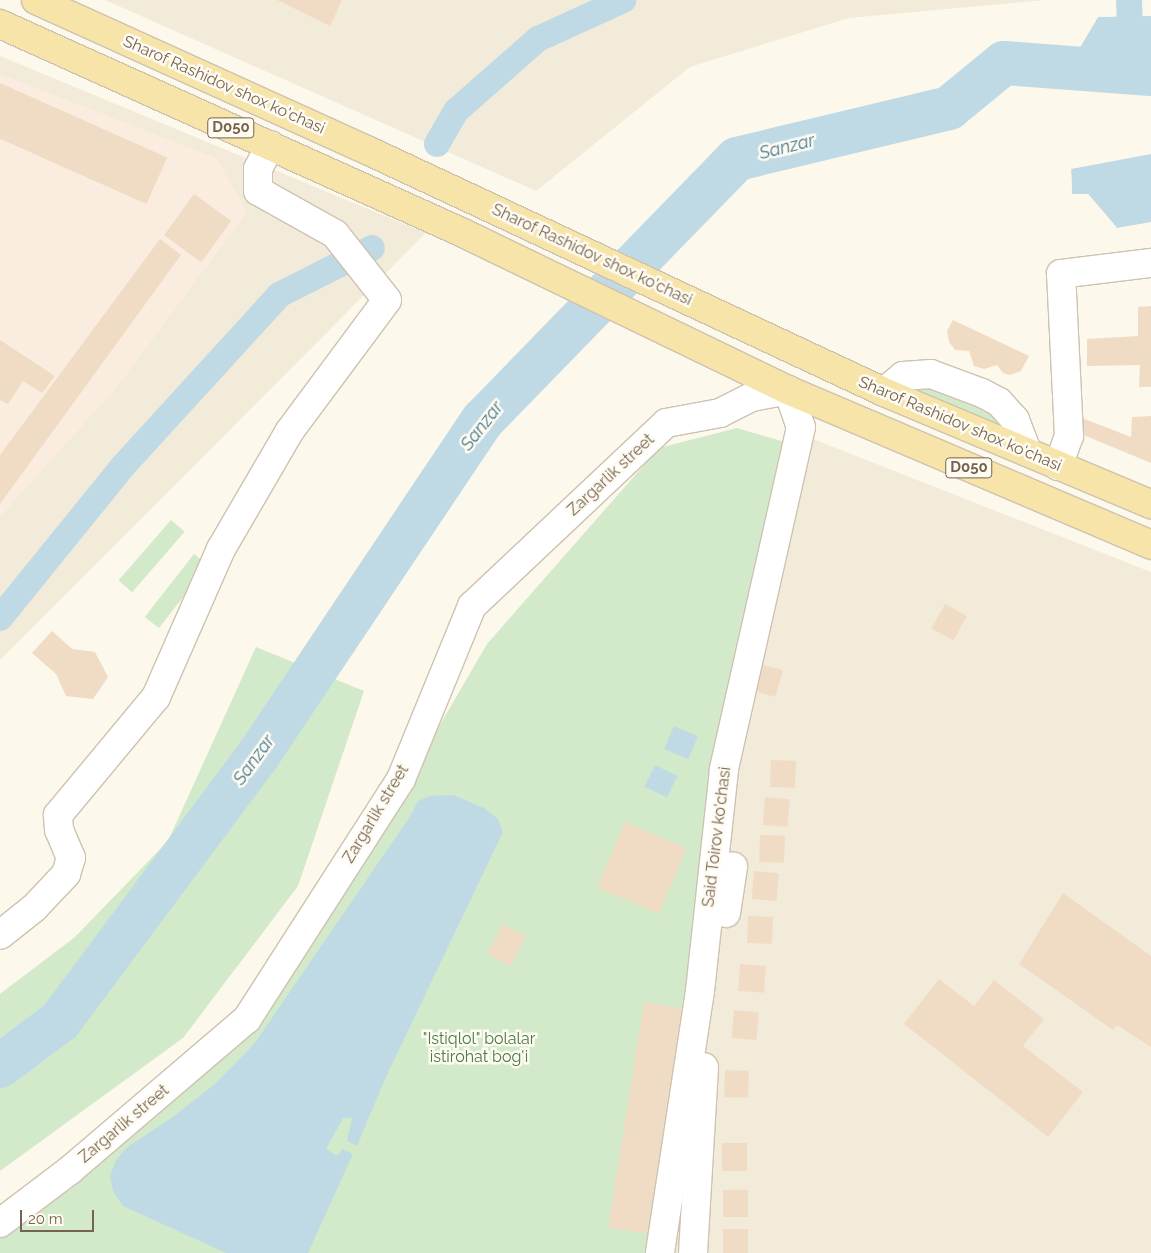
<!DOCTYPE html>
<html>
<head>
<meta charset="utf-8">
<style>
  body { margin:0 }
  #map { position:relative; width:1151px; height:1253px; overflow:hidden; background:#fcf8eb; font-family:Raleway,sans-serif }
  div>[style] { position:absolute }
  [style*='--x'] { left:calc(var(--x)*1px); top:calc(var(--y)*1px); width:calc(var(--w)*1px); rotate:calc(var(--a)*1deg) }
  .residential>* { inset:0; background:#f3ebda }
  .commercial>* { inset:0; background:#fbece0 }
  .green>* { inset:0; background:#d2e9ca; transform-origin:0 0 }
  .water>* { inset:0; background:#c0dae5; transform-origin:0 0 }
  .pier>* { inset:0; background:#fcf8eb }
  .canal>* { height:26px; margin:-13px; padding:0 13px; transform-origin:13px; border-radius:13px; background:#c0dae5 }
  .river>* { height:44px; margin:-22px; padding:0 22px; transform-origin:22px; border-radius:22px; background:#c0dae5 }
  .building>* { inset:0; background:#f0dcc4; transform-origin:0 0 }
  .roads { filter:drop-shadow(1px 0 #cec2b1) drop-shadow(-1px 0 #cec2b1) drop-shadow(0 1px #cec2b1) drop-shadow(0 -1px #cec2b1) }
  .minor>* { height:28px; margin:-14px; padding:0 14px; transform-origin:14px; border-radius:14px; background:#fff }
  .major>* { height:28px; margin:-14px; padding:0 14px; transform-origin:14px; border-radius:14px; background:#f6e4a8 }
  span { translate:-50% -50%; white-space:nowrap; text-align:center; line-height:1.15; -webkit-text-stroke:5px #fefbf2; paint-order:stroke }
  .shield-label span { padding:1px 4px; background:#fefbf2; border:1px solid; border-radius:4px; -webkit-text-stroke-width:0 }
  .shield-label { font-size:15px; color:#76634f; font-weight:700 }
  .street-label { font-size:16px; color:#76634f }
  .park-label { font-size:16px; color:#4f7b47 }
  .water-label { font-size:18px; color:#4c7a8f; font-style:italic }
  .scale { position:absolute; left:20px; top:1210px; width:74px; height:22px; box-sizing:border-box; border:2px solid #76634f; border-top:0; padding-left:6px; font-size:15px; line-height:18px; white-space:nowrap; color:#76634f; -webkit-text-stroke:4px #fefbf2; paint-order:stroke }
</style>
</head>
<body>
<div id="map">
  <div class="residential">
    <div style="clip-path:polygon(105px 0,1046px 0,849px 18px,690px 67px,536px 191px)"></div>
    <div style="clip-path:polygon(0 56px,426px 233px,0 660px)"></div>
    <div style="clip-path:polygon(808px 437px,1151px 572px,1151px 1253px,641px 1253px,725px 687px)"></div>
  </div>
  <div class="commercial">
    <div style="clip-path:polygon(0 74px,216px 158px,247px 212px,117px 387px,0 517px)"></div>
  </div>
  <div class="green">
    <div style="clip-path:polygon(923px 382px,996px 412px,1005px 432px,905px 392px)"></div>
    <div style="clip-path:polygon(737px 428px,788px 443px,655px 1253px,0 1253px,0 1236px,219px 1062px,262px 1006px,373px 840px,487px 644px,659px 448px)"></div>
    <div style="left:171px;top:520px;width:18px;height:80px;rotate:41deg"></div>
    <div style="left:194px;top:554px;width:18px;height:80px;rotate:38deg"></div>
    <div style="clip-path:polygon(256px 647px,364px 691px,298px 886px,183px 1038px,0 1171px,0 994px,75px 937px,168px 841px)"></div>
  </div>
  <div class="water">
    <div style="clip-path:polygon(1151px 16px,1151px 87px,1066px 80px,1064px 55px,1076px 54px,1098px 17px)"></div>
    <div style="clip-path:polygon(1151px 154px,1151px 222px,1117px 228px,1088px 194px,1072px 194px,1071px 169px)"></div>
    <div style="left:674px;top:726px;width:26px;height:25px;rotate:23deg"></div>
    <div style="left:655px;top:765px;width:25px;height:24px;rotate:26deg"></div>
    <div style="clip-path:polygon(453px 795px,484px 808px,498px 819px,503px 832px,385px 1079px,357px 1146px,347px 1141px,352px 1118px,343px 1118px,326px 1149px,338px 1156px,342px 1149px,353px 1154px,308px 1253px,226px 1253px,123px 1206px,113px 1191px,110px 1176px,116px 1160px,126px 1148px,173px 1117px,216px 1083px,254px 1044px,411px 815px,418px 801px,430px 796px)"></div>
  </div>
  <div class="pier">
    <div style="clip-path:polygon(1151px 14px,1098px 17px,1076px 54px,1064px 55px,1064px 82px,1062px 54px,1075px 52px,1096px 15px)"></div>
    <div style="clip-path:polygon(1071px 166px,1072px 194px,1088px 194px,1119px 230px,1087px 197px,1070px 196px)"></div>
  </div>
  <div class="canal">
    <div style="--x:1129;--y:0;--w:52;--a:87.8"></div>
    <div style="--x:437;--y:144;--w:38;--a:-60"></div>
    <div style="--x:456;--y:111;--w:109;--a:-41.3"></div>
    <div style="--x:538;--y:39;--w:94;--a:-24.6"></div>
    <div style="--x:0;--y:618;--w:197;--a:-51"></div>
    <div style="--x:124;--y:465;--w:230;--a:-47.6"></div>
    <div style="--x:279;--y:295;--w:104;--a:-26.8"></div>
  </div>
  <div class="river">
    <div style="--x:0;--y:1066;--w:75;--a:-36.9"></div>
    <div style="--x:60;--y:1021;--w:333;--a:-53.3"></div>
    <div style="--x:259;--y:754;--w:402;--a:-56.2"></div>
    <div style="--x:483;--y:420;--w:364;--a:-45.8"></div>
    <div style="--x:737;--y:159;--w:218;--a:-13.5"></div>
    <div style="--x:949;--y:108;--w:71;--a:-39.3"></div>
    <div style="--x:1004;--y:63;--w:147;--a:4.3"></div>
  </div>
  <div class="building">
    <div style="clip-path:polygon(277px 0,342px 0,330px 26px)"></div>
    <div style="left:0;top:83px;width:183px;height:51px;rotate:24deg"></div>
    <div style="left:194px;top:194px;width:46px;height:51px;rotate:36deg"></div>
    <div style="clip-path:polygon(160px 239px,181px 255px,0 504px,0 455px)"></div>
    <div style="clip-path:polygon(1151px 306px,1151px 387px,1139px 387px,1140px 365px,1087px 366px,1087px 339px,1138px 336px,1138px 307px)"></div>
    <div style="clip-path:polygon(953px 320px,1029px 356px,1021px 371px,1010px 375px,1003px 373px,997px 365px,984px 369px,974px 366px,969px 351px,955px 350px,949px 342px,947px 331px)"></div>
    <div style="clip-path:polygon(0 340px,55px 376px,42px 393px,23px 381px,8px 404px,0 400px)"></div>
    <div style="clip-path:polygon(1151px 416px,1151px 463px,1081px 434px,1082px 418px,1131px 437px,1132px 417px)"></div>
    <div style="left:945px;top:604px;width:25px;height:28px;rotate:29deg"></div>
    <div style="clip-path:polygon(52px 631px,72px 649px,95px 652px,108px 677px,93px 699px,66px 696px,56px 674px,32px 653px)"></div>
    <div style="left:758px;top:663px;width:26px;height:28px;rotate:16deg"></div>
    <div style="left:771px;top:760px;width:25px;height:27px;rotate:2deg"></div>
    <div style="left:765px;top:797px;width:25px;height:28px;rotate:5deg"></div>
    <div style="left:625px;top:822px;width:67px;height:71px;rotate:23deg"></div>
    <div style="left:760px;top:835px;width:25px;height:27px;rotate:2deg"></div>
    <div style="left:754px;top:871px;width:25px;height:28px;rotate:5deg"></div>
    <div style="clip-path:polygon(1063px 893px,1151px 956px,1151px 1047px,1117px 1025px,1113px 1030px,1019px 964px)"></div>
    <div style="left:748px;top:916px;width:25px;height:27px;rotate:2deg"></div>
    <div style="left:503px;top:924px;width:26px;height:34px;rotate:28deg"></div>
    <div style="left:740px;top:964px;width:26px;height:27px;rotate:4deg"></div>
    <div style="clip-path:polygon(939px 979px,974px 1006px,994px 980px,1044px 1019px,1023px 1046px,1083px 1092px,1048px 1137px,904px 1024px)"></div>
    <div style="left:644px;top:1002px;width:39px;height:228px;rotate:9deg"></div>
    <div style="left:734px;top:1010px;width:25px;height:28px;rotate:5deg"></div>
    <div style="left:725px;top:1070px;width:24px;height:27px;rotate:2deg"></div>
    <div style="left:722px;top:1143px;width:25px;height:28px"></div>
    <div style="left:723px;top:1190px;width:25px;height:27px"></div>
    <div style="left:723px;top:1229px;width:25px;height:24px"></div>
  </div>
  <div class="roads">
    <div class="minor">
      <div style="--x:884;--y:392;--w:25;--a:-40"></div>
      <div style="--x:903;--y:376;--w:28;--a:-4"></div>
      <div style="--x:931;--y:374;--w:54;--a:20.4"></div>
      <div style="--x:982;--y:393;--w:19;--a:28"></div>
      <div style="--x:999;--y:402;--w:24;--a:48"></div>
      <div style="--x:1015;--y:420;--w:34;--a:69"></div>
      <div style="--x:1058;--y:466;--w:32;--a:-70"></div>
      <div style="--x:1069;--y:436;--w:162;--a:-92.8"></div>
      <div style="--x:1061;--y:274;--w:91;--a:-7"></div>
      <div style="--x:726;--y:913;--w:47;--a:-81.3"></div>
      <div style="--x:0;--y:935;--w:43;--a:-38.5"></div>
      <div style="--x:34;--y:908;--w:47;--a:-46.7"></div>
      <div style="--x:66;--y:874;--w:17;--a:-73"></div>
      <div style="--x:71;--y:858;--w:30;--a:-113"></div>
      <div style="--x:59;--y:830;--w:15;--a:-94"></div>
      <div style="--x:58;--y:815;--w:153;--a:-50.3"></div>
      <div style="--x:156;--y:697;--w:162;--a:-66.3"></div>
      <div style="--x:221;--y:549;--w:135;--a:-59.8"></div>
      <div style="--x:289;--y:432;--w:164;--a:-53.4"></div>
      <div style="--x:387;--y:300;--w:84;--a:-128.2"></div>
      <div style="--x:335;--y:234;--w:88;--a:-150.8"></div>
      <div style="--x:258;--y:191;--w:22;--a:-90"></div>
      <div style="--x:258;--y:169;--w:27;--a:-63"></div>
      <div style="--x:0;--y:1223;--w:88;--a:-37.1"></div>
      <div style="--x:70;--y:1170;--w:233;--a:-40.5"></div>
      <div style="--x:247;--y:1019;--w:285;--a:-57.3"></div>
      <div style="--x:401;--y:779;--w:187;--a:-67.7"></div>
      <div style="--x:472;--y:606;--w:267;--a:-43.3"></div>
      <div style="--x:666;--y:423;--w:55;--a:-10.5"></div>
      <div style="--x:720;--y:413;--w:36;--a:-27"></div>
      <div style="--x:752;--y:397;--w:37;--a:-11"></div>
      <div style="--x:788;--y:390;--w:39;--a:71"></div>
      <div style="--x:801;--y:427;--w:352;--a:102.7"></div>
      <div style="--x:724;--y:770;--w:222;--a:96.2"></div>
      <div style="--x:700;--y:991;--w:265;--a:98.7"></div>
      <div style="--x:693;--y:1253;--w:186;--a:-86.6"></div>
    </div>
    <div class="major">
      <div style="--x:36;--y:0;--w:366;--a:24.4"></div>
      <div style="--x:369;--y:151;--w:569;--a:25.08"></div>
      <div style="--x:884;--y:392;--w:290;--a:22.8"></div>
      <div style="--x:0;--y:24;--w:506;--a:24.28"></div>
      <div style="--x:461;--y:232;--w:363;--a:25.8"></div>
      <div style="--x:788;--y:390;--w:395;--a:23.1"></div>
    </div>
  </div>
  <div class="shield-label">
    <span style="left:231px;top:128px">D050</span>
    <span style="left:969px;top:468px">D050</span>
  </div>
  <div class="street-label">
    <span style="left:224px;top:85px;rotate:24deg">Sharof Rashidov shox ko'chasi</span>
    <span style="left:592px;top:255px;rotate:25deg">Sharof Rashidov shox ko'chasi</span>
    <span style="left:960px;top:424px;rotate:23deg">Sharof Rashidov shox ko'chasi</span>
    <span style="left:611px;top:475px;rotate:-43deg">Zargarlik street</span>
    <span style="left:376px;top:814px;rotate:-59deg">Zargarlik street</span>
    <span style="left:717px;top:837px;rotate:-83deg">Said Toirov ko'chasi</span>
    <span style="left:124px;top:1124px;rotate:-40deg">Zargarlik street</span>
  </div>
  <div class="park-label">
    <span style="left:479px;top:1048px">"Istiqlol" bolalar<br>istirohat bog'i</span>
  </div>
  <div class="water-label">
    <span style="left:787px;top:147px;rotate:-14deg">Sanzar</span>
    <span style="left:482px;top:426px;rotate:-52deg">Sanzar</span>
    <span style="left:254px;top:760px;rotate:-54deg">Sanzar</span>
  </div>
  <div class="scale">20 m</div>
</div>
</body>
</html>
